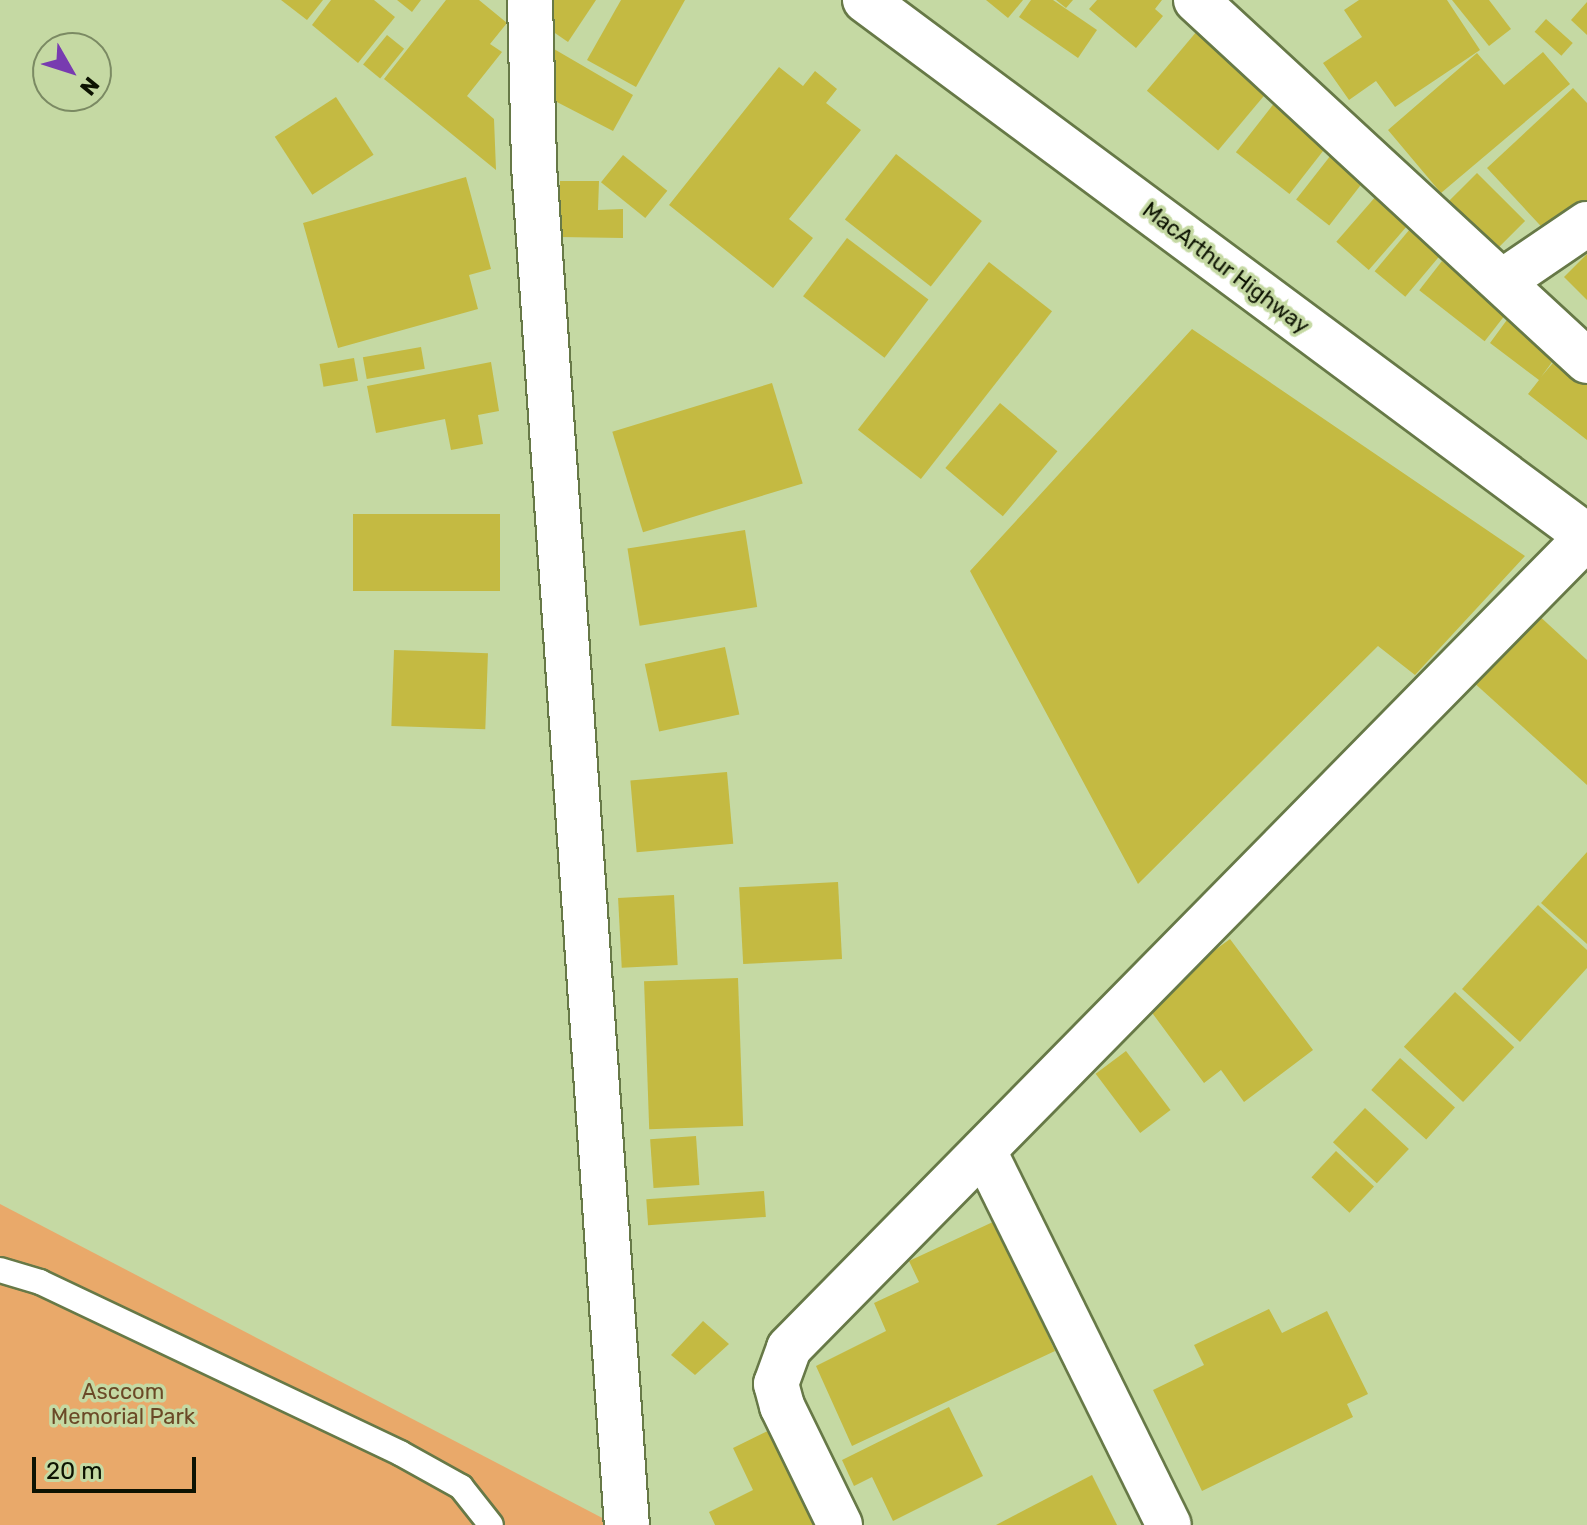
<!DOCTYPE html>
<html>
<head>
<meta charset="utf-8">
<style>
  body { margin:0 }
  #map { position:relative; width:1587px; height:1525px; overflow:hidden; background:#c5d9a3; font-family:Rubik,sans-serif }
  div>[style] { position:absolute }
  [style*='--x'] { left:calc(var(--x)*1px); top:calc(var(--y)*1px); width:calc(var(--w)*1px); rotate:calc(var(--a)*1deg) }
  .green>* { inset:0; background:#e9a96a }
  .building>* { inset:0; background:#c4ba42; transform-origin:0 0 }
  .roads { filter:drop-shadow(2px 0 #677947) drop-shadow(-2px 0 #677947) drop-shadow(0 2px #677947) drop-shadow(0 -2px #677947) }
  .service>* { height:24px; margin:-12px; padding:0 12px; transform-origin:12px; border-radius:12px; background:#fff }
  .minor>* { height:44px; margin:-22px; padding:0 22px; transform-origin:22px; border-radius:22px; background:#fff }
  .trunk>* { height:44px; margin:-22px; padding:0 22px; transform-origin:22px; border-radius:22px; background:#fff }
  span { translate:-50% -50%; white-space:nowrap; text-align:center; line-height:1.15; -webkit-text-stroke:7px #c5d9a3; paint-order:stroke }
  .street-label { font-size:22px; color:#0d1302 }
  .park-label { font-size:22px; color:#6b4927 }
  .north { position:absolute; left:32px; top:32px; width:80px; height:80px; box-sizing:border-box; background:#c5d9a3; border:2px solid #7b8a63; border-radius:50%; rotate:129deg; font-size:22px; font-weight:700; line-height:32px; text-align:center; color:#0d1302 }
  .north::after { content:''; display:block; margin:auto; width:28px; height:36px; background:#783bb0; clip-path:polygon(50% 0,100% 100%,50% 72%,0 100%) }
  .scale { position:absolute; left:32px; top:1457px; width:164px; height:36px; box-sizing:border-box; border:4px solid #0d1302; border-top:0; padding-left:10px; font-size:24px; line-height:28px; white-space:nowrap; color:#0d1302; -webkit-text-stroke:6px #c5d9a3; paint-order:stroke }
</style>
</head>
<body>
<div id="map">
  <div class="green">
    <div style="clip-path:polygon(0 1204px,610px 1522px,610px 1525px,0 1525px)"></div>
  </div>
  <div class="building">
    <div style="clip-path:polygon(281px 0,323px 0,307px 20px)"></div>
    <div style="clip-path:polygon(331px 0,374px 0,395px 17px,358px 63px,312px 25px)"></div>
    <div style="clip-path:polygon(397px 0,421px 0,412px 12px)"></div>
    <div style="clip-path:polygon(446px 0,479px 0,507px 23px,490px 44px,502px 52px,467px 96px,494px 119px,496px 170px,384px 79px)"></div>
    <div style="clip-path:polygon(554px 0,596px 0,568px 42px,552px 31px)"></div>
    <div style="clip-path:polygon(621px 0,685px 0,636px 87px,587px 60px)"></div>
    <div style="clip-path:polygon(986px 0,1023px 0,1008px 18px)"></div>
    <div style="clip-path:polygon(1031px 0,1053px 0,1097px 30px,1078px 58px,1019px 17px)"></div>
    <div style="clip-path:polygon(1056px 0,1073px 0,1066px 8px)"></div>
    <div style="clip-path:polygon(1097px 0,1162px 0,1155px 9px,1163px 16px,1136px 48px,1089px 9px)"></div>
    <div style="clip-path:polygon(1359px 0,1447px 0,1480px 50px,1395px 107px,1376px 81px,1349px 100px,1323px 63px,1362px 37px,1344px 10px)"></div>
    <div style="clip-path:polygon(1452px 0,1489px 0,1511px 29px,1489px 46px)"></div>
    <div style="clip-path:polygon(1587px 2px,1587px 35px,1571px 20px)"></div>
    <div style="left:1546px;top:19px;width:36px;height:17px;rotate:42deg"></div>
    <div style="left:1197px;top:31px;width:93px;height:78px;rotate:40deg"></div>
    <div style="left:387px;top:35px;width:22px;height:38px;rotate:39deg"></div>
    <div style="clip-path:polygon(554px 49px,633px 95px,613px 131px,553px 100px)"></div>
    <div style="clip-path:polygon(1543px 52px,1570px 84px,1441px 193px,1388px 130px,1477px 53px,1504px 85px)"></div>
    <div style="clip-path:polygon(779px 67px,803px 86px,815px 71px,837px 89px,826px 103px,861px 130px,789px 219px,813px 238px,773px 288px,669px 205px)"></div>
    <div style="clip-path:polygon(1573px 88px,1587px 103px,1587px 204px,1551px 237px,1487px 168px)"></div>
    <div style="left:336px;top:97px;width:69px;height:73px;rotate:57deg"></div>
    <div style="left:1279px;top:97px;width:68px;height:70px;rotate:38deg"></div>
    <div style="left:1338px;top:146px;width:42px;height:68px;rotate:38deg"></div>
    <div style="left:896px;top:154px;width:109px;height:83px;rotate:38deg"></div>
    <div style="left:623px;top:155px;width:57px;height:35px;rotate:39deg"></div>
    <div style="left:1477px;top:173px;width:68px;height:40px;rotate:45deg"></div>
    <div style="clip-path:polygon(466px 177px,491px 269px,469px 275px,478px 309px,338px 348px,303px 223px)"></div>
    <div style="clip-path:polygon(560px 181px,599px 181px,598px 210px,623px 209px,623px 238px,560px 237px)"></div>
    <div style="left:1377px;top:195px;width:43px;height:62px;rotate:41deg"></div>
    <div style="left:1410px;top:229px;width:40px;height:55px;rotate:40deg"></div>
    <div style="left:847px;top:238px;width:102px;height:73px;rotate:37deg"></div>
    <div style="clip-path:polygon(1587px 254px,1587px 300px,1564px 277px)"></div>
    <div style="left:1442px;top:261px;width:83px;height:37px;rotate:38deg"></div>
    <div style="left:989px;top:262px;width:80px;height:213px;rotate:38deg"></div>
    <div style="clip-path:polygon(1512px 313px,1561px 350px,1541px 377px,1557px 358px,1587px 382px,1587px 440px,1528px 394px,1539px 380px,1490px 343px)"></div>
    <div style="clip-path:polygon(1192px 329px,1525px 556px,1415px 675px,1378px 646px,1138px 884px,970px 571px)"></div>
    <div style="left:421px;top:347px;width:22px;height:59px;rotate:80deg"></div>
    <div style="left:354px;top:358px;width:23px;height:35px;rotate:80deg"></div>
    <div style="clip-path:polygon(491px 362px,499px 411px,478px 415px,483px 444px,451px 450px,445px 419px,376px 433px,367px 386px)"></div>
    <div style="left:772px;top:383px;width:105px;height:167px;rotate:73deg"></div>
    <div style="left:1000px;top:403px;width:75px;height:85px;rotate:40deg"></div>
    <div style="left:500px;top:514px;width:77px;height:147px;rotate:90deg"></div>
    <div style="left:745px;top:530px;width:78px;height:119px;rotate:81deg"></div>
    <div style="clip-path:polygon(1535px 612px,1587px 660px,1587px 785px,1472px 681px)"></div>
    <div style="left:725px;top:647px;width:69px;height:82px;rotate:78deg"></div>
    <div style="left:394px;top:650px;width:94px;height:76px;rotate:2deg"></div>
    <div style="left:727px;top:772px;width:72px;height:97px;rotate:85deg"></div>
    <div style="clip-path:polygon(1587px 852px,1587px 944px,1541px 903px)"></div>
    <div style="left:838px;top:882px;width:77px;height:99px;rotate:87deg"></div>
    <div style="left:674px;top:895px;width:70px;height:56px;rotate:87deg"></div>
    <div style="clip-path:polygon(1538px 905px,1587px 950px,1587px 968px,1520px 1042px,1462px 989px)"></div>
    <div style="clip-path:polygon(1230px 939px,1313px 1050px,1244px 1102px,1221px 1070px,1204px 1083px,1150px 1010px,1168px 996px,1162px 989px)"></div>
    <div style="left:738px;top:978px;width:148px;height:94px;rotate:88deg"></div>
    <div style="left:1455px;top:992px;width:81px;height:75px;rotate:43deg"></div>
    <div style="left:1126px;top:1051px;width:74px;height:38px;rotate:53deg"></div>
    <div style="left:1400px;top:1058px;width:74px;height:43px;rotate:42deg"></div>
    <div style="left:1365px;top:1108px;width:60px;height:47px;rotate:43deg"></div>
    <div style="left:696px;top:1136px;width:49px;height:46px;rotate:86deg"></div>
    <div style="left:1336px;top:1151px;width:52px;height:36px;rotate:43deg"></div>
    <div style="left:764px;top:1191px;width:26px;height:118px;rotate:86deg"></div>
    <div style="clip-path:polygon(995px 1221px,1055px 1351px,852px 1446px,816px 1366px,886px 1331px,874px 1303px,919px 1282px,909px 1261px)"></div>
    <div style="clip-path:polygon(1269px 1309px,1282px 1333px,1327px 1311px,1368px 1394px,1347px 1404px,1353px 1417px,1202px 1491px,1153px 1390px,1204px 1365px,1194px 1345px)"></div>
    <div style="clip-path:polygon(703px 1321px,729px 1344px,695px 1375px,671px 1355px)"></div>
    <div style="clip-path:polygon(949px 1407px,983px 1476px,893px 1521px,872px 1477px,854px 1486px,842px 1460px)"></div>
    <div style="clip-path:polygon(782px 1424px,821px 1505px,809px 1511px,815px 1525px,715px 1525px,709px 1512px,753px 1490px,733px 1448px)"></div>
    <div style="clip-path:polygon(1092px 1475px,1117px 1525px,996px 1525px)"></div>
  </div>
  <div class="roads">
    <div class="service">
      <div style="--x:0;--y:1270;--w:42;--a:16.7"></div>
      <div style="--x:40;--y:1282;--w:399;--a:25.4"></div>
      <div style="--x:400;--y:1453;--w:70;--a:29.1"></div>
      <div style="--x:461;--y:1487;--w:48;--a:51.7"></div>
    </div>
    <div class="minor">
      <div style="--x:530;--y:0;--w:166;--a:88.6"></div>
      <div style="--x:534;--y:166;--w:1362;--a:86.09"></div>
      <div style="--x:1196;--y:0;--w:532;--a:42.72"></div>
      <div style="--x:1506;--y:279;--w:98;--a:-34.2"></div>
      <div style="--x:984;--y:1151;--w:417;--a:63.7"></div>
      <div style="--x:840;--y:1525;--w:132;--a:-116"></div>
      <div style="--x:782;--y:1406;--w:23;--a:-105"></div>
      <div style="--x:776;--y:1384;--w:38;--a:-70"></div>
      <div style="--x:789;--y:1348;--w:1138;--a:-45.46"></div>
    </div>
    <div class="trunk">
      <div style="--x:865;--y:0;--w:899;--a:36.59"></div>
    </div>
  </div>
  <div class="street-label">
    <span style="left:1226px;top:268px;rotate:37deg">MacArthur Highway</span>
  </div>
  <div class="park-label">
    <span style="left:123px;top:1404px">Asccom<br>Memorial Park</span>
  </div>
  <div class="north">N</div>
  <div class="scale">20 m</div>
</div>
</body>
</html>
